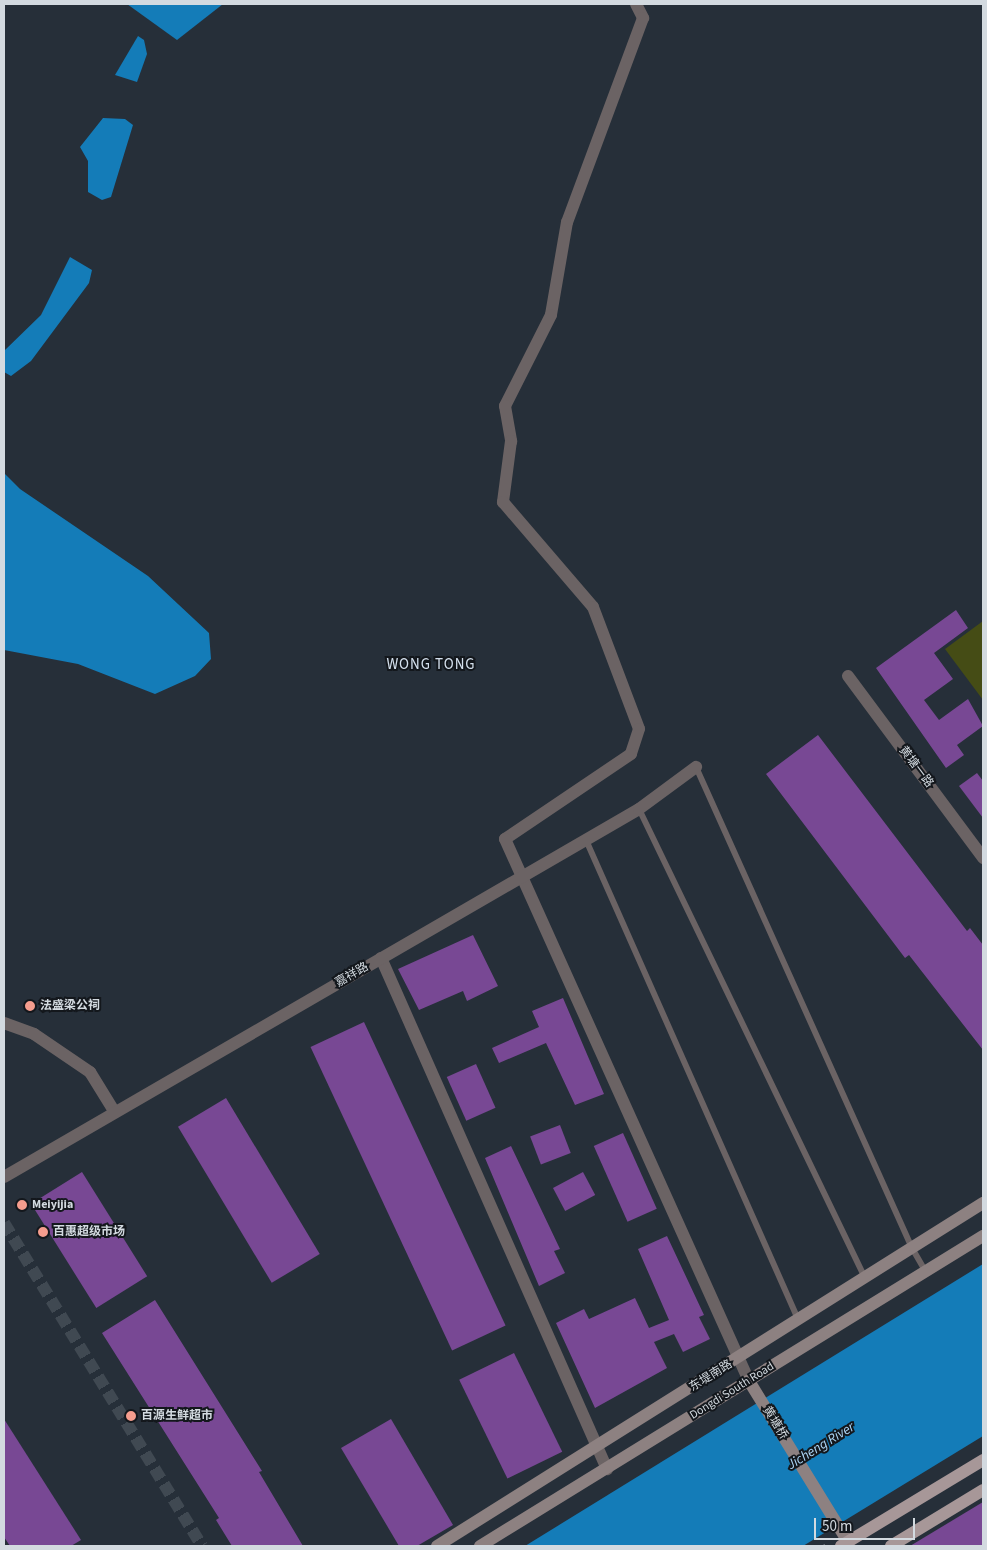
<!DOCTYPE html>
<html>
<head>
<meta charset="utf-8">
<style>
  body { margin:0 }
  #map { position:relative; width:987px; height:1550px; overflow:hidden; background:#262f39; font-family:"Source Sans 3","Noto Sans SC",sans-serif }
  div>[style] { position:absolute }
  [style*='--x'] { left:calc(var(--x)*1px); top:calc(var(--y)*1px); width:calc(var(--w)*1px); rotate:calc(var(--a)*1deg) }
  .green>* { inset:0; background:#454c15 }
  .water>* { inset:0; background:#147cb8 }
  .building>* { inset:0; background:#784894; transform-origin:0 0 }
  .street-tunnel>* { height:12px; margin-top:-6px; transform-origin:0; background:repeating-linear-gradient(90deg,#404952 0 12px,transparent 0 18px) }
  .path>* { height:2.5px; margin-top:-1.25px; transform-origin:0; background:repeating-linear-gradient(90deg,#616972 0 2.5px,transparent 0 6.5px) }
  .lane>* { height:6px; margin:-3px; padding:0 3px; transform-origin:3px; border-radius:3px; background:#6b6364 }
  .street>* { height:12px; margin:-6px; padding:0 6px; transform-origin:6px; border-radius:6px; background:#6b6364 }
  .secondary>* { height:12px; margin:-6px; padding:0 6px; transform-origin:6px; border-radius:6px; background:#8d8181 }
  .primary>* { height:12px; margin:-6px; padding:0 6px; transform-origin:6px; border-radius:6px; background:#a79798 }
  .dots>* { width:14px; height:14px; translate:-50% -50%; box-sizing:border-box; border:2px solid #13171c; border-radius:50% }
  span { translate:-50% -50%; white-space:nowrap; text-align:center; line-height:1.15; -webkit-text-stroke:4px #13171c; paint-order:stroke }
  .street-label { font-size:12px; color:#d3dae0 }
  .poi-label { font-size:12px; color:#d3dae0; font-weight:700 }
  .left { translate:0 -50%; text-align:left }
  .water-label { font-size:14px; color:#add6f6; font-style:italic }
  .quarter-label { font-size:15px; color:#d5e1ee; letter-spacing:1px }
  .frame { position:absolute; inset:0; border:5px solid #d3dae0; pointer-events:none }
  .scale { position:absolute; left:814px; top:1518px; width:101px; height:22px; box-sizing:border-box; border:2px solid #d3dae0; border-top:0; padding-left:6px; font-size:15px; line-height:18px; white-space:nowrap; color:#d3dae0; -webkit-text-stroke:4px #13171c; paint-order:stroke }
</style>
</head>
<body>
<div id="map">
  <div class="green">
    <div style="clip-path:polygon(983px 621px,983px 700px,945px 649px)"></div>
  </div>
  <div class="water">
    <div style="clip-path:polygon(127px 4px,223px 4px,177px 40px)"></div>
    <div style="clip-path:polygon(138px 36px,144px 40px,147px 54px,137px 82px,115px 75px)"></div>
    <div style="clip-path:polygon(103px 118px,125px 119px,133px 125px,111px 197px,102px 200px,88px 192px,88px 161px,80px 147px)"></div>
    <div style="clip-path:polygon(70px 257px,92px 270px,89px 283px,31px 361px,11px 376px,4px 372px,4px 351px,41px 315px)"></div>
    <div style="clip-path:polygon(4px 473px,20px 489px,148px 576px,209px 633px,211px 659px,195px 676px,155px 694px,78px 664px,4px 650px)"></div>
    <div style="clip-path:polygon(983px 1264px,983px 1436px,803px 1546px,525px 1546px)"></div>
  </div>
  <div class="building">
    <div style="clip-path:polygon(956px 610px,968px 628px,934px 653px,953px 679px,924px 700px,939px 720px,968px 699px,983px 726px,957px 745px,964px 755px,946px 768px,876px 668px)"></div>
    <div style="clip-path:polygon(818px 735px,967px 931px,970px 928px,983px 945px,983px 1050px,909px 955px,905px 958px,766px 774px)"></div>
    <div style="clip-path:polygon(977px 773px,983px 781px,983px 818px,959px 786px)"></div>
    <div style="clip-path:polygon(473px 935px,498px 986px,467px 1001px,463px 991px,419px 1010px,398px 969px)"></div>
    <div style="clip-path:polygon(563px 998px,604px 1094px,575px 1105px,546px 1043px,499px 1063px,492px 1048px,539px 1027px,532px 1011px)"></div>
    <div style="left:364px;top:1022px;width:335px;height:59px;rotate:65deg"></div>
    <div style="left:476px;top:1064px;width:48px;height:32px;rotate:66deg"></div>
    <div style="left:226px;top:1098px;width:182px;height:56px;rotate:59deg"></div>
    <div style="left:560px;top:1125px;width:30px;height:32px;rotate:69deg"></div>
    <div style="left:623px;top:1133px;width:83px;height:32px;rotate:66deg"></div>
    <div style="clip-path:polygon(511px 1146px,560px 1249px,554px 1251px,565px 1273px,539px 1286px,485px 1158px)"></div>
    <div style="left:82px;top:1172px;width:123px;height:60px;rotate:58deg"></div>
    <div style="left:583px;top:1172px;width:26px;height:34px;rotate:62deg"></div>
    <div style="clip-path:polygon(667px 1236px,704px 1315px,699px 1317px,710px 1339px,683px 1352px,674px 1334px,654px 1342px,667px 1368px,595px 1408px,556px 1323px,584px 1309px,589px 1319px,635px 1298px,649px 1328px,669px 1320px,638px 1249px)"></div>
    <div style="clip-path:polygon(155px 1300px,262px 1471px,259px 1472px,303px 1546px,232px 1546px,216px 1520px,219px 1518px,102px 1333px)"></div>
    <div style="left:514px;top:1353px;width:110px;height:61px;rotate:64deg"></div>
    <div style="clip-path:polygon(4px 1419px,81px 1540px,71px 1546px,10px 1546px,4px 1537px)"></div>
    <div style="clip-path:polygon(391px 1419px,453px 1525px,417px 1546px,399px 1546px,341px 1448px)"></div>
    <div style="clip-path:polygon(983px 1502px,983px 1546px,910px 1546px)"></div>
  </div>
  <div class="street-tunnel">
    <div style="--x:4;--y:1223;--w:379;--a:58.5"></div>
  </div>
  <div class="path">
    <div style="--x:823;--y:1546;--w:6;--a:-31"></div>
  </div>
  <div class="lane">
    <div style="--x:696;--y:767;--w:527;--a:65.82"></div>
    <div style="--x:912;--y:1248;--w:28;--a:60"></div>
    <div style="--x:639;--y:809;--w:521;--a:64.27"></div>
    <div style="--x:586;--y:840;--w:524;--a:66.13"></div>
  </div>
  <div class="street">
    <div style="--x:636;--y:4;--w:16;--a:63"></div>
    <div style="--x:643;--y:18;--w:218;--a:110.4"></div>
    <div style="--x:567;--y:222;--w:94;--a:99.8"></div>
    <div style="--x:551;--y:315;--w:102;--a:116.8"></div>
    <div style="--x:505;--y:406;--w:36;--a:80"></div>
    <div style="--x:511;--y:441;--w:62;--a:97.5"></div>
    <div style="--x:503;--y:502;--w:138;--a:49.4"></div>
    <div style="--x:593;--y:607;--w:130;--a:69.3"></div>
    <div style="--x:639;--y:729;--w:26;--a:108"></div>
    <div style="--x:631;--y:754;--w:152;--a:146"></div>
    <div style="--x:505;--y:839;--w:594;--a:65.76"></div>
    <div style="--x:848;--y:676;--w:227;--a:53.4"></div>
    <div style="--x:381;--y:958;--w:559;--a:66.14"></div>
    <div style="--x:4;--y:1023;--w:32;--a:20"></div>
    <div style="--x:34;--y:1034;--w:68;--a:34.2"></div>
    <div style="--x:90;--y:1072;--w:46;--a:58.4"></div>
    <div style="--x:4;--y:1177;--w:734;--a:-30.09"></div>
    <div style="--x:639;--y:809;--w:71;--a:-36.4"></div>
  </div>
  <div class="secondary">
    <div style="--x:749;--y:1381;--w:189;--a:58.4"></div>
    <div style="--x:437;--y:1546;--w:645;--a:-32.14"></div>
    <div style="--x:480;--y:1546;--w:591;--a:-31.65"></div>
  </div>
  <div class="primary">
    <div style="--x:841;--y:1546;--w:166;--a:-31.2"></div>
    <div style="--x:891;--y:1546;--w:108;--a:-31.3"></div>
  </div>
  <div class="dots">
    <div style="left:30px;top:1006px;background:#f59d8e"></div>
    <div style="left:22px;top:1205px;background:#f59d8e"></div>
    <div style="left:43px;top:1232px;background:#f59d8e"></div>
    <div style="left:131px;top:1416px;background:#f59d8e"></div>
  </div>
  <div class="street-label">
    <span style="left:916px;top:767px;rotate:53deg">黄塘一路</span>
    <span style="left:352px;top:975px;rotate:-30deg">嘉祥路</span>
    <span style="left:711px;top:1376px;rotate:-32deg">东堤南路</span>
    <span style="left:732px;top:1391px;rotate:-32deg">Dongdi South Road</span>
    <span style="left:775px;top:1423px;rotate:58deg">黄塘桥</span>
  </div>
  <div class="poi-label">
    <span class="left" style="left:40px;top:1006px">法盛梁公祠</span>
    <span class="left" style="left:32px;top:1205px">Meiyijia</span>
    <span class="left" style="left:53px;top:1232px">百惠超级市场</span>
    <span class="left" style="left:141px;top:1416px">百源生鲜超市</span>
  </div>
  <div class="water-label">
    <span style="left:821px;top:1446px;rotate:-32deg">Jicheng River</span>
  </div>
  <div class="quarter-label">
    <span style="left:431px;top:665px">WONG TONG</span>
  </div>
  <div class="frame"></div>
  <div class="scale">50 m</div>
</div>
</body>
</html>
